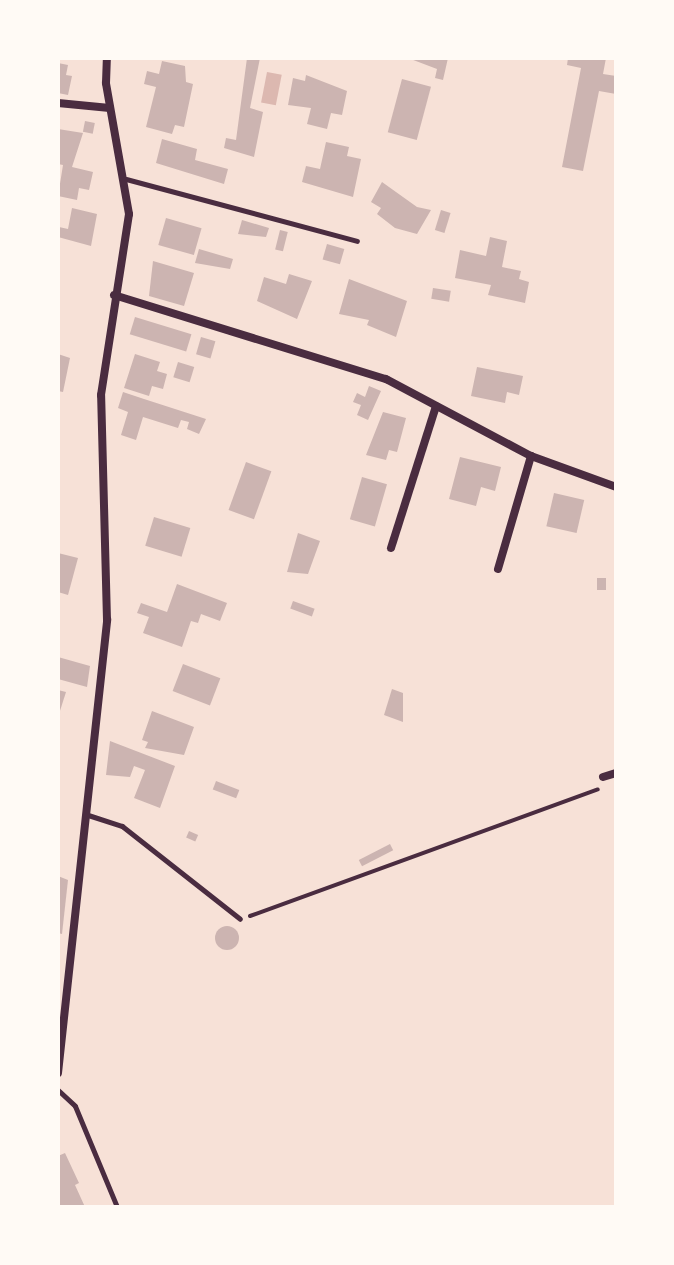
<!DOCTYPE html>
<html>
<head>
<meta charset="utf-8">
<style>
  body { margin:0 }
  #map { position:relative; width:674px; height:1265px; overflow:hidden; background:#f7e1d7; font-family:"Source Serif 4",serif }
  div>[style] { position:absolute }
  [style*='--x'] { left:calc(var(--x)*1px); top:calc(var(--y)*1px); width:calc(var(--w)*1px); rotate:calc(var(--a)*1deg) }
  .water>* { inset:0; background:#dcb8b0; transform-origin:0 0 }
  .building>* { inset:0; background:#ccb4b1; transform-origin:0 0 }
  .round { border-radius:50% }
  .path>* { height:4px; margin:-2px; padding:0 2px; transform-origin:2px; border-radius:2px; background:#4a2c40 }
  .service>* { height:5px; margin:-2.5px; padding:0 2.5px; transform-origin:2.5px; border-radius:2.5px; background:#4a2c40 }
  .minor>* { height:8px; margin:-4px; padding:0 4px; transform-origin:4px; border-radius:4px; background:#4a2c40 }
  span { translate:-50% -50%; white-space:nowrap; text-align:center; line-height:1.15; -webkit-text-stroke:8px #fffaf5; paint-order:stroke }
  .frame { position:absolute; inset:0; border:60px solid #fffaf5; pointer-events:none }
</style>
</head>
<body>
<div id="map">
  <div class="water">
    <div style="left:267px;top:72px;width:15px;height:31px;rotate:11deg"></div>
  </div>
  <div class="building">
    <div style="clip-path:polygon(247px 58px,260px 58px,250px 108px,263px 112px,254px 157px,224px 148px,226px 138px,236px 140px)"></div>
    <div style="clip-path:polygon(408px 58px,448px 58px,443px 80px,435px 78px,437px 69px)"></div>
    <div style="clip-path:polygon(568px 58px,606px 58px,603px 74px,616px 76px,616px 94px,599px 91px,583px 171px,562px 167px,581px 68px,567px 65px)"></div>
    <div style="clip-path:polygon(162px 61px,185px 66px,186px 82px,193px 84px,184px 127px,175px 125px,172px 134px,146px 127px,156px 87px,144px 84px,147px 71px,159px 74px)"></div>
    <div style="clip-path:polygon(58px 63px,68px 65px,66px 75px,72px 76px,68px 95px,58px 93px)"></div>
    <div style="clip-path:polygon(306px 75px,347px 91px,342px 115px,331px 113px,327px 129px,307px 124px,311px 108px,288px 105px,293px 78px,305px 81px)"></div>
    <div style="left:402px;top:79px;width:30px;height:55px;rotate:15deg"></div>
    <div style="left:85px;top:121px;width:10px;height:11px;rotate:11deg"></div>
    <div style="clip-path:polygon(58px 129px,83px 133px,72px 167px,93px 172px,89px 190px,79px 188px,77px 200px,58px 196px,63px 165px,58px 164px)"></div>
    <div style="clip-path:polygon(162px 139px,197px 149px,195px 160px,228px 169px,224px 184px,156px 163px)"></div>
    <div style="clip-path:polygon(326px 142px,349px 147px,347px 156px,361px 159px,353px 197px,302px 182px,306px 166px,320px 169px)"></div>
    <div style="clip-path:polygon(382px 182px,417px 207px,431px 210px,417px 234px,395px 228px,377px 214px,381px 208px,371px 202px)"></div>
    <div style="clip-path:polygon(72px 208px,97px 214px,91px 246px,58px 237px,59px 227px,68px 229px)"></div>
    <div style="left:441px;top:210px;width:10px;height:21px;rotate:17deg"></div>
    <div style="left:166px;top:218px;width:37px;height:28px;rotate:16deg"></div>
    <div style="clip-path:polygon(242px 220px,269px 228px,266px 237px,238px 234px)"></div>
    <div style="left:280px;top:230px;width:8px;height:20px;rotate:14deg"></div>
    <div style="clip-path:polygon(490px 237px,507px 241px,502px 267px,521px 271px,519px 279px,529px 282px,525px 303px,488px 295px,491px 285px,455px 278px,460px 250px,486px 256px)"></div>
    <div style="left:327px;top:244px;width:18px;height:16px;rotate:16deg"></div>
    <div style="clip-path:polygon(199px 249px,233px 259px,230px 269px,195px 263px)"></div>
    <div style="clip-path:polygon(153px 261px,194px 273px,184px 306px,149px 296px)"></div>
    <div style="clip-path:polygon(289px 274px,312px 281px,297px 319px,257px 301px,264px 277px,286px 284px)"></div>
    <div style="clip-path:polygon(349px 279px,407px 301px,396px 337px,367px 325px,369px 320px,339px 314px)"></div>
    <div style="left:433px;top:288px;width:18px;height:11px;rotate:9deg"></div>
    <div style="left:135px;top:317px;width:59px;height:18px;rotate:17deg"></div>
    <div style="left:201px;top:337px;width:15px;height:18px;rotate:16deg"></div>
    <div style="clip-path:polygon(58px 354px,70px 358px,63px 392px,58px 391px)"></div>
    <div style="clip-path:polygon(135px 354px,160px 362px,157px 371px,167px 374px,163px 389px,152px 386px,149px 396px,124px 388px)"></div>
    <div style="left:178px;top:362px;width:17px;height:16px;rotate:17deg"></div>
    <div style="clip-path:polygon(477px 367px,523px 376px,519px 395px,507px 392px,505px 403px,471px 396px)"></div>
    <div style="clip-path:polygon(369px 386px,381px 391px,368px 420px,357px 415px,361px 405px,353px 402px,357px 393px,365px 397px)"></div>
    <div style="clip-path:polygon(123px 392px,144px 399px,206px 419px,199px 434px,187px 429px,189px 422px,181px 420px,178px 428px,143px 417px,136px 440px,121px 435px,128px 412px,118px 408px)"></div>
    <div style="clip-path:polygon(383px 412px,406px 418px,397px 452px,389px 450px,386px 460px,366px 455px)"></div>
    <div style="clip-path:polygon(460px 457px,501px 467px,495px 491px,481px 487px,476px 506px,449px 499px)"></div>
    <div style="left:246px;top:462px;width:27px;height:51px;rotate:20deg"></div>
    <div style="left:362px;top:477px;width:26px;height:44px;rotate:16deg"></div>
    <div style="left:554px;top:493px;width:31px;height:34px;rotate:13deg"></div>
    <div style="left:154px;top:517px;width:38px;height:30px;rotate:17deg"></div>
    <div style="clip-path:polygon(298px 533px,320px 541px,308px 574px,287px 572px)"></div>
    <div style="clip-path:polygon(58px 553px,78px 558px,68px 595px,58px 592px)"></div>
    <div style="left:597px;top:578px;width:9px;height:12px"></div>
    <div style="clip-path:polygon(177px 584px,227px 603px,220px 621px,201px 614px,198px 623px,191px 621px,182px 647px,143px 633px,149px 617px,137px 613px,141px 603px,167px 612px)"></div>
    <div style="left:293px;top:601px;width:23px;height:8px;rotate:20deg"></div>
    <div style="clip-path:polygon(58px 657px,90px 666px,87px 687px,58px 679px)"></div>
    <div style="left:183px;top:664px;width:40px;height:29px;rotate:21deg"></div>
    <div style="clip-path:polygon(392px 689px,403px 693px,403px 722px,384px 715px)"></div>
    <div style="clip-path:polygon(58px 690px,66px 692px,59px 714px,58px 714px)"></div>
    <div style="clip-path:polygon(152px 711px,194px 727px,184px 755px,145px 748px,148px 742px,142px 740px)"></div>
    <div style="clip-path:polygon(110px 741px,175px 766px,160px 808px,134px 798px,145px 770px,134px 766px,130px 777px,106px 775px)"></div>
    <div style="left:216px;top:781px;width:25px;height:9px;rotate:21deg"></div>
    <div style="left:189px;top:831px;width:10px;height:7px;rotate:24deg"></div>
    <div style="left:390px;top:844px;width:7px;height:35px;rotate:63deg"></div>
    <div style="clip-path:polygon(58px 876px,68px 880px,62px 934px,58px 933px)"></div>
    <div class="round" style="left:215px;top:926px;width:24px;height:24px"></div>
    <div style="clip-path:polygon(65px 1153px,79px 1183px,75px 1185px,85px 1207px,58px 1207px,58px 1156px)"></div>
  </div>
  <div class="path">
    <div style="--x:250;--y:916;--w:370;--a:-20"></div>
  </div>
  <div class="service">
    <div style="--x:126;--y:179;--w:239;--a:15"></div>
    <div style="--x:88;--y:815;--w:36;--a:18"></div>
    <div style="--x:122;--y:826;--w:150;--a:38.2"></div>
    <div style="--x:58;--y:1090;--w:23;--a:43"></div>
    <div style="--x:75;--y:1106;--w:109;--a:67.4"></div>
  </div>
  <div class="minor">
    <div style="--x:58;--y:103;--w:52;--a:5.5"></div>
    <div style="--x:114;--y:295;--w:285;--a:17.2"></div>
    <div style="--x:386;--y:379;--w:164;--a:28"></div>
    <div style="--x:531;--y:456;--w:90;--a:20"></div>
    <div style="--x:391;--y:548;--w:149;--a:-72.4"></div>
    <div style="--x:498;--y:569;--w:118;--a:-73.7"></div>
    <div style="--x:603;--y:777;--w:14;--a:-17"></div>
    <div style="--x:58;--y:1073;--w:456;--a:-83.8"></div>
    <div style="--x:107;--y:620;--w:225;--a:-91.5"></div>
    <div style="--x:101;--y:395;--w:183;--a:-81.2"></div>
    <div style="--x:129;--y:214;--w:133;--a:-100"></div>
    <div style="--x:106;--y:83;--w:25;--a:-88"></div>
  </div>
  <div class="frame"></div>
</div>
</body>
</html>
